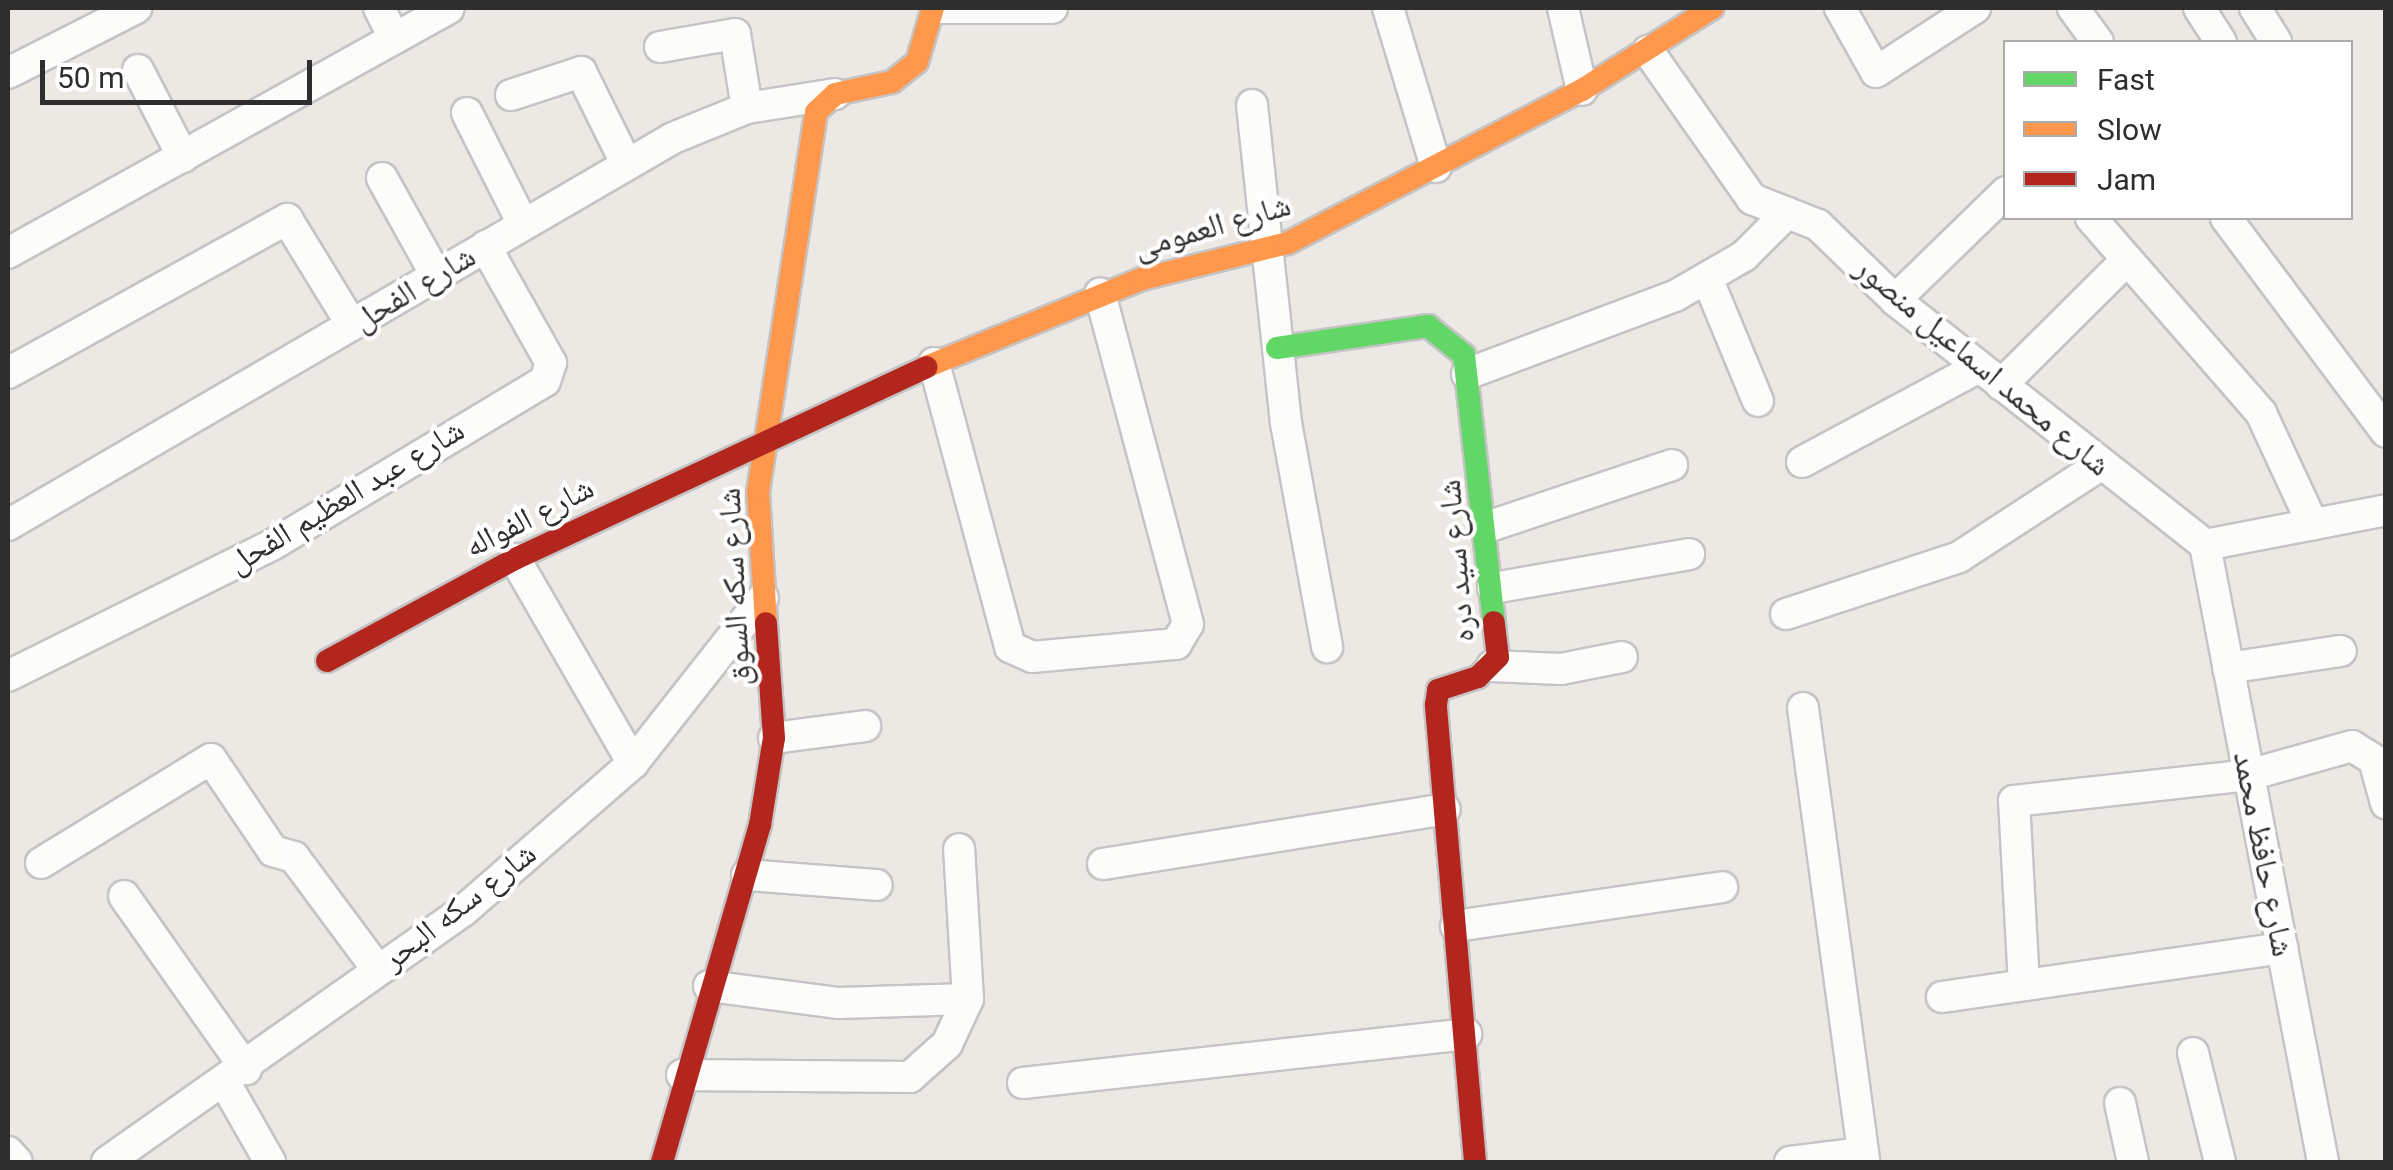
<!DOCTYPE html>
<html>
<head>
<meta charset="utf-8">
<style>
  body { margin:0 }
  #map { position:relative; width:2393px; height:1170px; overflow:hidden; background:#ece8e4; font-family:Roboto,"Noto Naskh Arabic",sans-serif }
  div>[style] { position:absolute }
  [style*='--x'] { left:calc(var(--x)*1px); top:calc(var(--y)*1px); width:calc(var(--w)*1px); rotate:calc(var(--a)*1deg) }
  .roads { filter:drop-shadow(2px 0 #c5c4c5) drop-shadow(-2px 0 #c5c4c5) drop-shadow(0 2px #c5c4c5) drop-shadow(0 -2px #c5c4c5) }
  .street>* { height:30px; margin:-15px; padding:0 15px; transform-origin:15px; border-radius:15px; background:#fcfcfb }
  .fast>* { height:22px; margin:-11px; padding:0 11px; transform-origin:11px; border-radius:11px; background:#63d668 }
  .slow>* { height:22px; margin:-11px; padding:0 11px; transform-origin:11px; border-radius:11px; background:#ff974d }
  .jam>* { height:22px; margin:-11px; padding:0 11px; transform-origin:11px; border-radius:11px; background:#b3261e }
  span { translate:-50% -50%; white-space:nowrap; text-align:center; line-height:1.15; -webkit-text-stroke:8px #fff; paint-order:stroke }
  .street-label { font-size:32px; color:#2e2e2e }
  .frame { position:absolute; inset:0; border:10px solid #2e2e2e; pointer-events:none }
  .legend { position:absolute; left:2003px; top:40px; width:350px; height:180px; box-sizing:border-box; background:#fff; border:2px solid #ababab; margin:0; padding:12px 18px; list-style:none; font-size:30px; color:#2e2e2e }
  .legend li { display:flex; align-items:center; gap:20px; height:50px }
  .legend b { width:50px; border:2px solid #ababab }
  .scale { position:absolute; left:40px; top:60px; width:272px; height:45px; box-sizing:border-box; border:5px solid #2e2e2e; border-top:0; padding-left:12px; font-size:30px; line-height:35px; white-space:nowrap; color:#2e2e2e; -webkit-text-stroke:8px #fff; paint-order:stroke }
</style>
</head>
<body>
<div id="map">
  <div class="roads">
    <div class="street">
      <div style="--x:379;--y:8;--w:34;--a:63"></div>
      <div style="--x:937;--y:8;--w:115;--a:0"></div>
      <div style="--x:1388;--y:8;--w:166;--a:73.2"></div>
      <div style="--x:1563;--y:8;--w:84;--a:77"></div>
      <div style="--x:1840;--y:8;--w:73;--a:60.6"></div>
      <div style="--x:1876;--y:72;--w:118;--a:-32.9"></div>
      <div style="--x:2073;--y:8;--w:42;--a:53.7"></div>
      <div style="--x:2199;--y:8;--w:40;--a:57.1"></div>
      <div style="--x:2255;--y:8;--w:40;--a:58"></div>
      <div style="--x:660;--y:47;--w:76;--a:-9.8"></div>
      <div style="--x:735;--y:34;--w:75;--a:80.8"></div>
      <div style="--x:1648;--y:51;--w:181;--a:54.9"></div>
      <div style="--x:1752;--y:199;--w:71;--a:21.5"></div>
      <div style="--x:1818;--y:225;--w:107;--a:44.2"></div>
      <div style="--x:1895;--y:300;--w:395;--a:38.3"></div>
      <div style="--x:2205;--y:545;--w:184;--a:-10.9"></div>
      <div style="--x:138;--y:70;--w:98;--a:62.7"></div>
      <div style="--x:8;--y:73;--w:144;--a:-26.9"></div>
      <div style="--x:511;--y:95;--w:74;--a:-18.2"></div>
      <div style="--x:581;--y:72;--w:102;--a:63.7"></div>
      <div style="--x:1252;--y:105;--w:320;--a:83.9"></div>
      <div style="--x:1286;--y:423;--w:228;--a:79.6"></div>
      <div style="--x:467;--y:113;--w:122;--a:63.2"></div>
      <div style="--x:382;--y:178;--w:111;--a:60.9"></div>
      <div style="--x:2091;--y:218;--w:259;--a:48.9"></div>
      <div style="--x:2261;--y:413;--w:123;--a:65.1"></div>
      <div style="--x:2226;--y:218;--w:267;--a:53.2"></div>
      <div style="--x:8;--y:253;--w:504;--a:-29.05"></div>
      <div style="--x:1707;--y:278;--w:133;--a:67.5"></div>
      <div style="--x:1895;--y:300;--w:155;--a:-44.2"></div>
      <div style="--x:934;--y:363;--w:294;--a:75"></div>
      <div style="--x:1010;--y:647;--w:24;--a:24"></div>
      <div style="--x:1032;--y:657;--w:145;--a:-5.2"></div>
      <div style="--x:1176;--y:644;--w:23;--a:-59"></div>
      <div style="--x:1188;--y:624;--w:342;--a:-104.9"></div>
      <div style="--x:8;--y:373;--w:319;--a:-28.9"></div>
      <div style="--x:287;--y:219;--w:124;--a:58.5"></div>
      <div style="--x:1467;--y:374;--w:222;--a:-20.6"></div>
      <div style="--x:1675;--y:296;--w:80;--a:-30.1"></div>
      <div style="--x:1744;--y:256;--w:61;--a:-45"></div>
      <div style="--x:2001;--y:385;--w:176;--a:-44.8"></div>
      <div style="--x:1802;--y:462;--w:201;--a:-28.2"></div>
      <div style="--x:8;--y:525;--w:769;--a:-30.2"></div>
      <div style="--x:673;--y:138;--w:80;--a:-22.1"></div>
      <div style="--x:747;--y:108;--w:89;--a:-9"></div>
      <div style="--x:1490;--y:526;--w:192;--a:-18.5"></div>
      <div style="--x:2205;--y:545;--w:628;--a:79.17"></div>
      <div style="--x:515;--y:559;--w:236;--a:60"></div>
      <div style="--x:1493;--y:588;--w:199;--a:-9.8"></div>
      <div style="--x:1786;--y:614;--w:182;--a:-18.2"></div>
      <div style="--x:1959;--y:557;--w:168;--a:-33.1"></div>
      <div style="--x:1492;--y:666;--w:69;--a:2.5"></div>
      <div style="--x:1561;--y:669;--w:62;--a:-11.1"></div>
      <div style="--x:2228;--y:668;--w:114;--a:-8.6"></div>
      <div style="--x:8;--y:676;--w:295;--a:-26.4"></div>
      <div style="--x:272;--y:545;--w:318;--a:-31"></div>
      <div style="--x:545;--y:381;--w:19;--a:-72"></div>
      <div style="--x:551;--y:363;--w:134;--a:-119.4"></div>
      <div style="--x:1803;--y:708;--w:458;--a:82.3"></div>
      <div style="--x:774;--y:738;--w:92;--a:-7.5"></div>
      <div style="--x:41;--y:863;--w:199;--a:-31.5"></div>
      <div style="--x:211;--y:759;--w:111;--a:56"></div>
      <div style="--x:273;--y:851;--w:22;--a:16"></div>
      <div style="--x:294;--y:857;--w:141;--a:53.4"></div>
      <div style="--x:1103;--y:864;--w:346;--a:-9.1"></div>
      <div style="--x:747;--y:875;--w:130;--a:4.4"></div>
      <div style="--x:124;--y:896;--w:212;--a:54.8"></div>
      <div style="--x:1456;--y:926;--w:269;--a:-8.3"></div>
      <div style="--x:2024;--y:985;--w:184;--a:-93.1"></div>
      <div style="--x:2014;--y:801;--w:236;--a:-6.3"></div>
      <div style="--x:2249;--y:775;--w:107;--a:-15.7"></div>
      <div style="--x:2352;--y:746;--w:26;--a:32"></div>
      <div style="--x:2374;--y:760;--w:45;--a:74.4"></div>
      <div style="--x:709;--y:986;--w:131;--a:7.5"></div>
      <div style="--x:839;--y:1003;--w:129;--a:-1.8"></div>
      <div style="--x:1942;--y:997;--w:344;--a:-8.2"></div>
      <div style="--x:2193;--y:1053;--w:112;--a:76.1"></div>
      <div style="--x:682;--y:1075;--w:228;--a:0.5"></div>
      <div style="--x:910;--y:1077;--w:50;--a:-41.7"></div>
      <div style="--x:947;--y:1044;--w:50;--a:-65"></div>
      <div style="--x:968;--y:999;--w:150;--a:-93.4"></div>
      <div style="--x:225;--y:1083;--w:91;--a:60.3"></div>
      <div style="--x:1023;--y:1083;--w:446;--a:-6.3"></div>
      <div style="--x:2120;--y:1103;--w:60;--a:77.6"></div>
      <div style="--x:8;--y:1152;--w:13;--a:48"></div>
      <div style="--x:107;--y:1162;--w:436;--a:-35.2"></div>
      <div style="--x:463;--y:911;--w:225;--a:-41"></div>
      <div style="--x:633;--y:763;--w:210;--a:-51.8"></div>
      <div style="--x:1790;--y:1162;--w:73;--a:-7.1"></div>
    </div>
    <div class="fast">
      <div style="--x:1277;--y:348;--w:153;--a:-8.3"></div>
      <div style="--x:1428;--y:326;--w:46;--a:38.9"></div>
      <div style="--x:1464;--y:355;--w:269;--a:83.6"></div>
    </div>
    <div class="slow">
      <div style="--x:926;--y:367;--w:233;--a:-22.2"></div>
      <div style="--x:1142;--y:279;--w:150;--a:-13.9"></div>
      <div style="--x:1288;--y:243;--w:331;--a:-27.5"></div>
      <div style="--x:1582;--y:90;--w:154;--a:-32.2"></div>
      <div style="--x:766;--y:623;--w:131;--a:-93.5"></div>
      <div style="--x:758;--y:492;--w:384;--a:-81.3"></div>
      <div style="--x:816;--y:112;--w:26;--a:-43"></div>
      <div style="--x:835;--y:94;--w:58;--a:-11.9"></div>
      <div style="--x:892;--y:82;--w:32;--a:-39"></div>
      <div style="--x:917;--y:62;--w:56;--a:-73.5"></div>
    </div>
    <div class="jam">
      <div style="--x:327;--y:661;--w:214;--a:-28.5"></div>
      <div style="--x:515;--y:559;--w:454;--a:-25"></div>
      <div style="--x:662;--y:1162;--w:351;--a:-73.8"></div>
      <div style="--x:760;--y:825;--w:88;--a:-80.9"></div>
      <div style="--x:774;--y:738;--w:115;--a:-94"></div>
      <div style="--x:1475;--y:1162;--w:459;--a:-94.9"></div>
      <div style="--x:1436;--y:705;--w:15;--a:-82"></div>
      <div style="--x:1438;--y:690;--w:42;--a:-18"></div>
      <div style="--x:1478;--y:677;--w:28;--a:-45"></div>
      <div style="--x:1498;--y:657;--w:35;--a:-97"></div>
    </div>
  </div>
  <div class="street-label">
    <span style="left:1212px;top:226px;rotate:-16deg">شارع العمومى</span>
    <span style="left:414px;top:288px;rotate:-31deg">شارع الفحل</span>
    <span style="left:1983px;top:366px;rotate:40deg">شارع محمد اسماعيل منصور</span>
    <span style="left:346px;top:496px;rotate:-31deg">شارع عبد العظيم الفحل</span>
    <span style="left:529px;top:517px;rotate:-27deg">شارع الفواله</span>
    <span style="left:1456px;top:561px;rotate:-95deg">شارع سيد دره</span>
    <span style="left:734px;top:587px;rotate:-93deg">شارع سكه السوق</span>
    <span style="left:2264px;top:854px;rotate:79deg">شارع حافظ محمد</span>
    <span style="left:459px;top:906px;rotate:-38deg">شارع سكه البحر</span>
  </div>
  <div class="frame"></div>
  <ul class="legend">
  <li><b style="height:12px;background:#63d668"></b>Fast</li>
  <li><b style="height:12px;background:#ff974d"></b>Slow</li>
  <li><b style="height:12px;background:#b3261e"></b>Jam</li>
  </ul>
  <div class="scale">50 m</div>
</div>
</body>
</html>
